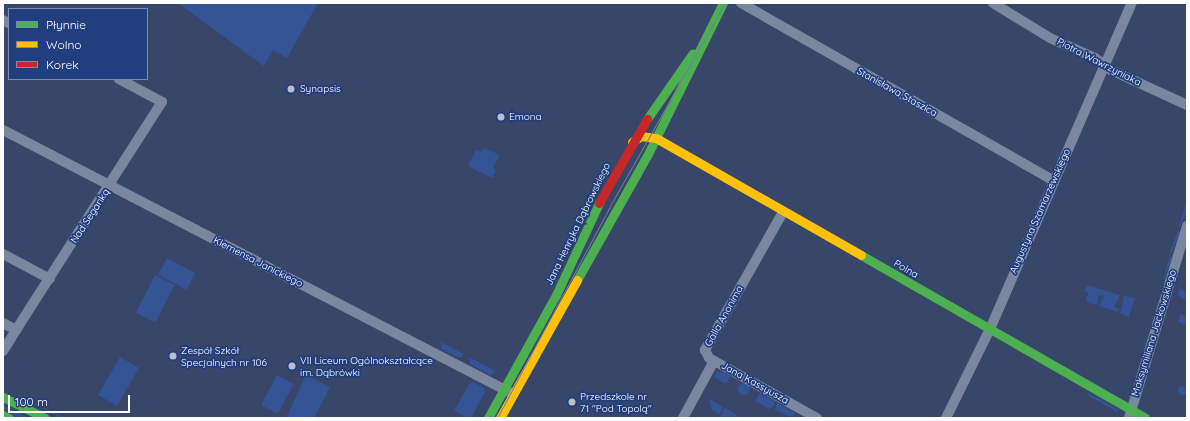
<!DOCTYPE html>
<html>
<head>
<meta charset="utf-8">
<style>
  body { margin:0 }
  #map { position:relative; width:1190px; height:421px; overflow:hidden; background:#374669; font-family:Quicksand,sans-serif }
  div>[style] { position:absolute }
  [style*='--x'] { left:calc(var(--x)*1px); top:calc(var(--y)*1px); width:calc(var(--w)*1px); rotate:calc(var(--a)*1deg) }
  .green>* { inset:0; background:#345496; transform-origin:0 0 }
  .round { border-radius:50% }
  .street>* { height:10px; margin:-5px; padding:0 5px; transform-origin:5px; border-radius:5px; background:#7b87a0 }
  .fast>* { height:9px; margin:-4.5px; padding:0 4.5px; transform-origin:4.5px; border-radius:4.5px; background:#4caf50 }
  .slow>* { height:9px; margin:-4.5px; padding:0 4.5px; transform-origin:4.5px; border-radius:4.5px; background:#ffc107 }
  .jam>* { height:9px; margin:-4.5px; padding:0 4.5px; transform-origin:4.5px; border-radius:4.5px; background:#c62828 }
  .tram>* { height:1px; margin:-0.5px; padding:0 0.5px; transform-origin:0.5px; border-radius:0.5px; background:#737e98 }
  .dots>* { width:11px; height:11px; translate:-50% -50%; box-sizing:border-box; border:2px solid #213e7f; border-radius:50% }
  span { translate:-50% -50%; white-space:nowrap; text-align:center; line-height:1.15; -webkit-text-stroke:3.5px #213e7f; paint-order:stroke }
  .street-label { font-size:10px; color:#fff }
  .poi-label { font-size:10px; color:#fff }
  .left { translate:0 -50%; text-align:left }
  .frame { position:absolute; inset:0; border:4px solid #fff; pointer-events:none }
  .legend { position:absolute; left:8px; top:8px; width:140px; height:72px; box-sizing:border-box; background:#213e7f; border:1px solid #7a8bb2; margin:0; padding:5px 7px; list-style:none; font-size:12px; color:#fff }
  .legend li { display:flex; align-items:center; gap:8px; height:20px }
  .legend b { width:20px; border:1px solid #7a8bb2 }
  .scale { position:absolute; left:8px; top:395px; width:122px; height:18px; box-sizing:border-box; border:2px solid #fff; border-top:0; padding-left:5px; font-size:12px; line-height:14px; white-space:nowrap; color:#fff; -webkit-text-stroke:3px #213e7f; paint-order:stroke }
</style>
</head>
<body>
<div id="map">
  <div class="green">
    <div style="clip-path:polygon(178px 3px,318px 3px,287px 58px,273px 50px,264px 66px)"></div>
    <div style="clip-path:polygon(484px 148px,500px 155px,493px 168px,496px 170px,492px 178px,468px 166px,476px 150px,481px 152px)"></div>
    <div style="clip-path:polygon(1186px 203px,1187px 211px,1180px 227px,1179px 226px)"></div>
    <div style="clip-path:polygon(1178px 230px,1180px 232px,1172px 253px,1170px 252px)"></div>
    <div style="clip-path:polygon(1170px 256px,1172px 258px,1164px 279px,1163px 279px)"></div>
    <div style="left:167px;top:258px;width:32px;height:19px;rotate:28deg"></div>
    <div style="left:155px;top:275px;width:22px;height:42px;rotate:27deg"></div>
    <div style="clip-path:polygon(1087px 285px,1120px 295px,1114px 307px,1119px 309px,1118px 312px,1099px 306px,1104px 297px,1098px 295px,1097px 305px,1088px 303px,1086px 299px,1089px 292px,1084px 291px)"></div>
    <div style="clip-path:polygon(1180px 288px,1187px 292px,1184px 300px,1178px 295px)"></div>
    <div style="clip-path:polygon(1124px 296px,1135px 298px,1129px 317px,1120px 313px)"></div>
    <div style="clip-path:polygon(1180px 314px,1187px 317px,1187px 326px,1178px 322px)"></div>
    <div style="clip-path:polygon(441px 342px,464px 354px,463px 356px,459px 358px,441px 349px)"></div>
    <div style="left:120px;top:357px;width:22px;height:44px;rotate:30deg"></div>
    <div style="clip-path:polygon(469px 357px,495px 371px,494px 373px,490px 375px,470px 364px)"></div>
    <div style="clip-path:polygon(717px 371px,731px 376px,726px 384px,714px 377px)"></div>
    <div style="left:277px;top:375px;width:19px;height:34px;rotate:28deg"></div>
    <div style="clip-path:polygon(306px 375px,330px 387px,314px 418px,286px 418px)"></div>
    <div style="clip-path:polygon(473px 382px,484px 388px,485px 392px,471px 418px,468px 418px,454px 411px,469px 384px)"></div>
    <div class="round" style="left:738px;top:383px;width:12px;height:12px"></div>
    <div class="round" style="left:1177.5px;top:385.5px;width:9px;height:9px"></div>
    <div style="clip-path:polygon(3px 387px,58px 415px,65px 418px,61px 418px)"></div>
    <div style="clip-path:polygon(760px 393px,775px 402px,773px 407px,769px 409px,755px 401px)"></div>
    <div style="clip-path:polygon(1088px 393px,1118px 409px,1117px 412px,1086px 394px)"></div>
    <div style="clip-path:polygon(708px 398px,723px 407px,719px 415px,712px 410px)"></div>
    <div style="clip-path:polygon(777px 403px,795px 413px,793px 418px,775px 410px)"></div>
    <div style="clip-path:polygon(3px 405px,28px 418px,20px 418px,3px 409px)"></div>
    <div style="clip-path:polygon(725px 408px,742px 418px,720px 418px)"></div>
  </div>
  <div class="street">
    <div style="--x:741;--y:3;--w:359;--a:29.6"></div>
    <div style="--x:993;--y:3;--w:67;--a:31.6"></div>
    <div style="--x:1050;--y:38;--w:49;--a:24"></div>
    <div style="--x:1095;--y:58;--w:20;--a:37"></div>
    <div style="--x:1111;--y:70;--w:84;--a:24.7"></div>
    <div style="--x:3;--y:20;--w:7;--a:27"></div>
    <div style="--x:3;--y:130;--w:570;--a:27.37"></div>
    <div style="--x:783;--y:212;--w:159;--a:119.5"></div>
    <div style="--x:705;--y:350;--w:9;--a:63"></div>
    <div style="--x:709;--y:358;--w:124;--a:29.1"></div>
    <div style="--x:3;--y:254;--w:53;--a:28"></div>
    <div style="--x:3;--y:323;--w:15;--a:28"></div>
    <div style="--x:16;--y:330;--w:271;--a:-57.4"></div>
    <div style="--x:162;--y:102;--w:49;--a:-151.9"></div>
    <div style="--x:3;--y:351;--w:25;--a:-58"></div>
    <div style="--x:683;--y:418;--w:65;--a:-61.5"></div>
    <div style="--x:946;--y:418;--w:99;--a:-63.7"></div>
    <div style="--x:990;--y:329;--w:356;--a:-66.5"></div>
    <div style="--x:1129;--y:418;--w:201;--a:-73.2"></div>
  </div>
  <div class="fast">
    <div style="--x:647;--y:119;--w:80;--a:-55.1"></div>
    <div style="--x:861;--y:255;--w:328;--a:29.8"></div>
    <div style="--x:577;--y:280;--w:142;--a:-60.6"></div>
    <div style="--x:647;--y:156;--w:171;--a:-63.6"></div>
    <div style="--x:3;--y:397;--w:47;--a:26.6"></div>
    <div style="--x:3;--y:415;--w:7;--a:27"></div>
    <div style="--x:488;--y:418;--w:141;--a:-61.1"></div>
    <div style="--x:556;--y:295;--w:102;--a:-64.9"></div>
  </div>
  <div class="slow">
    <div style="--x:632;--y:142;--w:11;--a:-34"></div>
    <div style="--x:641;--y:136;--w:15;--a:8"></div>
    <div style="--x:656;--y:138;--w:236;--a:29.7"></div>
    <div style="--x:500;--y:418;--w:158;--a:-60.8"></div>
  </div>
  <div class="jam">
    <div style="--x:599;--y:203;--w:97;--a:-60.3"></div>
  </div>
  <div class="tram">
    <div style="--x:497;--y:418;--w:240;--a:-61.9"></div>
    <div style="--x:610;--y:206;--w:233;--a:-60.5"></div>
  </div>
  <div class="dots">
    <div style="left:291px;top:89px;background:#b9beca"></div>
    <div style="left:501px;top:117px;background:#b9beca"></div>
    <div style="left:173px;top:356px;background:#b9beca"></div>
    <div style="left:292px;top:366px;background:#b9beca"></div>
    <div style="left:572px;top:402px;background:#b9beca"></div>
  </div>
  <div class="street-label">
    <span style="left:1099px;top:62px;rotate:27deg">Piotra Wawrzyniaka</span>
    <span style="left:897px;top:92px;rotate:29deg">Stanisława Staszica</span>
    <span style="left:1040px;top:211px;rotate:-66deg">Augustyna Szamarzewskiego</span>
    <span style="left:90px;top:216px;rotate:-57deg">Nad Seganką</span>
    <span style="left:578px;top:224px;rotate:-64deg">Jana Henryka Dąbrowskiego</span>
    <span style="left:258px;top:262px;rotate:27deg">Klemensa Janickiego</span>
    <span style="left:906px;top:269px;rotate:30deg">Polna</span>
    <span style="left:724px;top:316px;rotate:-61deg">Galla Anonima</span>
    <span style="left:1154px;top:333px;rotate:-73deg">Maksymiliana Jackowskiego</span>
    <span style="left:755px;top:383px;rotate:29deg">Jana Kassyusza</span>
  </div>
  <div class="poi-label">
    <span class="left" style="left:300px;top:89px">Synapsis</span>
    <span class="left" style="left:509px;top:117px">Emona</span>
    <span class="left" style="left:181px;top:356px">Zespół Szkół<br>Specjalnych nr 106</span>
    <span class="left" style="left:300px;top:366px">VII Liceum Ogólnokształcące<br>im. Dąbrówki</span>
    <span class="left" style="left:580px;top:402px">Przedszkole nr<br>71 "Pod Topolą"</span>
  </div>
  <div class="frame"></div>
  <ul class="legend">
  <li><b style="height:5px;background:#4caf50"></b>Płynnie</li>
  <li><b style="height:5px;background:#ffc107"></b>Wolno</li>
  <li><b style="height:5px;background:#c62828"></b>Korek</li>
  </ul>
  <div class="scale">100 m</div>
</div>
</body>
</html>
